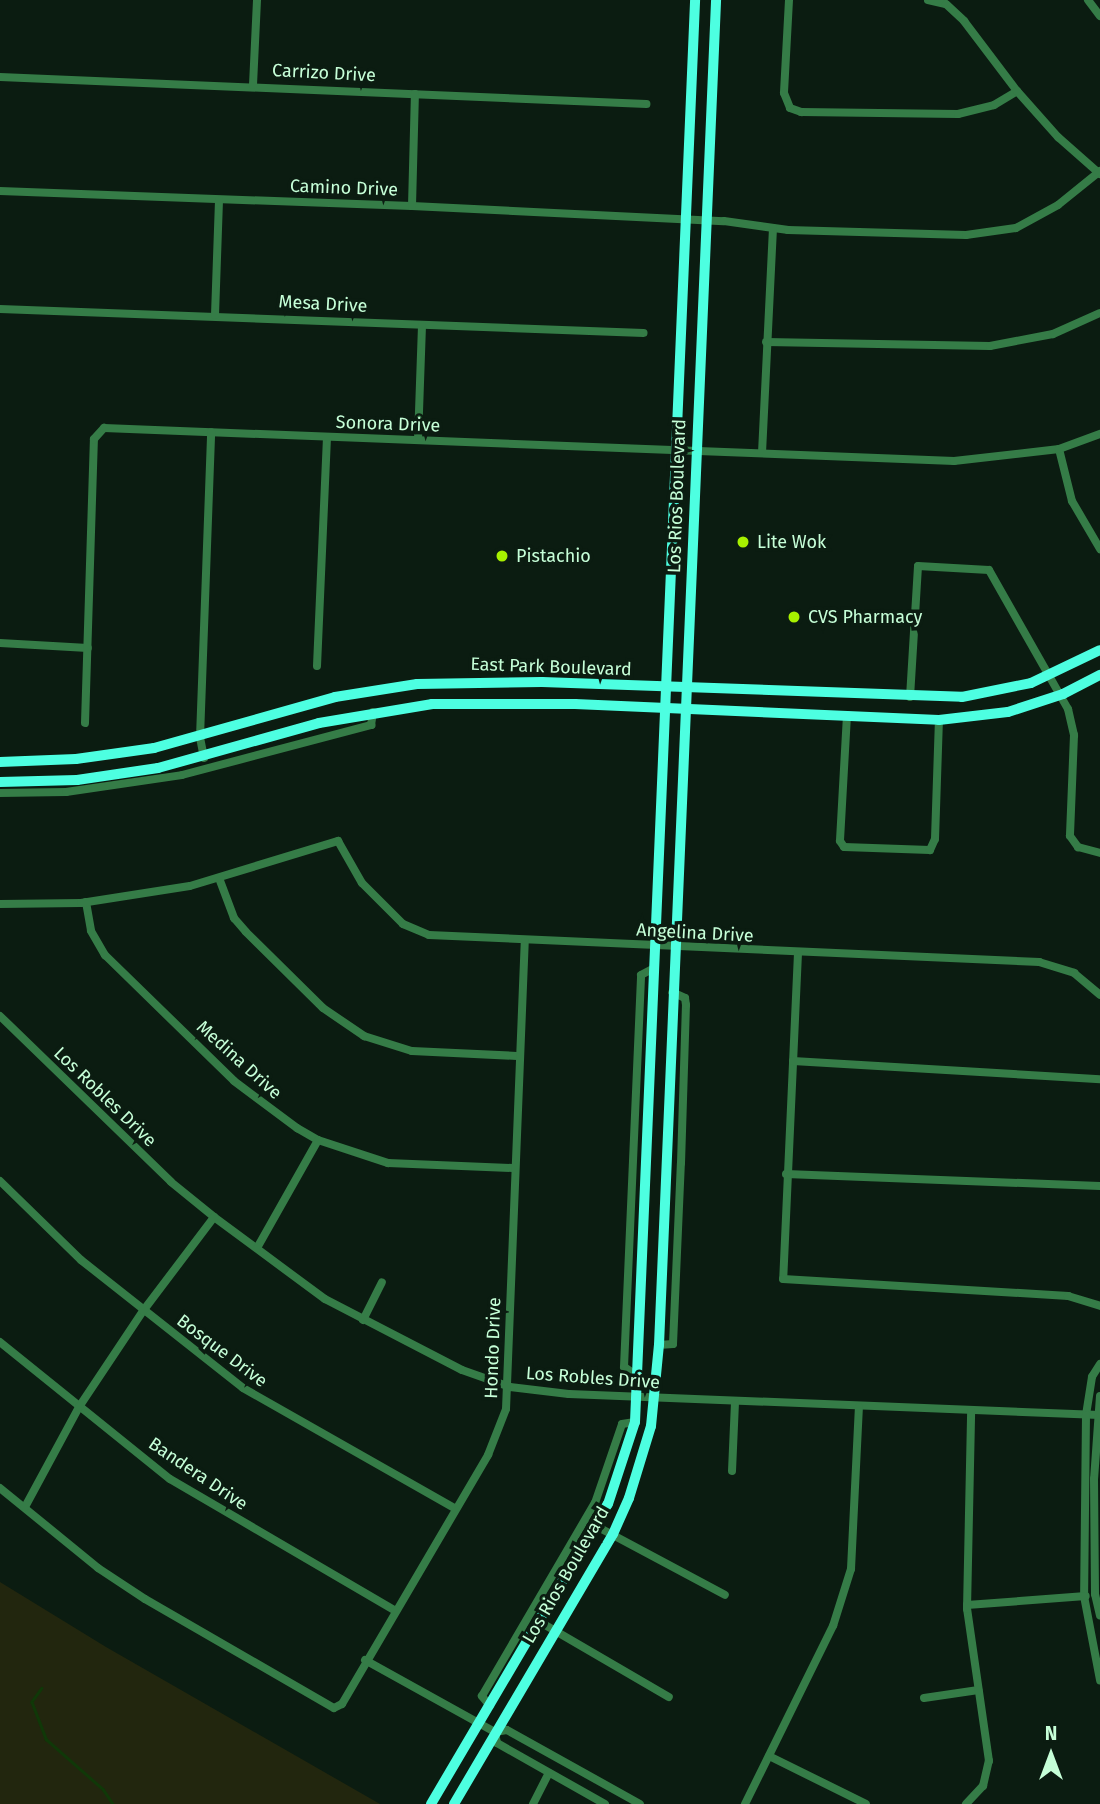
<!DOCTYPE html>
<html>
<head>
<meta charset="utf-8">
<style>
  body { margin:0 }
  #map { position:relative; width:1100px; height:1804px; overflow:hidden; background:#0b1c11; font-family:"Fira Sans",sans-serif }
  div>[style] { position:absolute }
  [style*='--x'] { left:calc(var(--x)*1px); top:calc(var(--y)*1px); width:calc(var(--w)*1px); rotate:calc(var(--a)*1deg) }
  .green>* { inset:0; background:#22260e }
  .stream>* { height:2.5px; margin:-1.25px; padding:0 1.25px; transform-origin:1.25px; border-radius:1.25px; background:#103808 }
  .minor>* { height:8px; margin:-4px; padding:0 4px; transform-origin:4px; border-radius:4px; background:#357c47 }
  .major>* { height:10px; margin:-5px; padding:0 5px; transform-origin:5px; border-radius:5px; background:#4dffe1 }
  .dots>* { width:19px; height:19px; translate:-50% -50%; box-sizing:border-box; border:4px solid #0b1c11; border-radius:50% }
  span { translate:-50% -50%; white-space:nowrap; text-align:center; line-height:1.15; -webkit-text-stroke:7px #0b1c11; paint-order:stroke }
  .street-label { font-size:18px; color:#c6ffd8 }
  .poi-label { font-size:18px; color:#c6ffd8 }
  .left { translate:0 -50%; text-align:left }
  .north { position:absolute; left:1016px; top:1720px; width:70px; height:70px; -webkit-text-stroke:5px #0b1c11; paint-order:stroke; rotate:0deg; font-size:19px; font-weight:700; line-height:28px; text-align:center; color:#c6ffd8 }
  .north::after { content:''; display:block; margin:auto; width:24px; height:32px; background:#c6ffd8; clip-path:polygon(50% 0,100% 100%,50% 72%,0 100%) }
</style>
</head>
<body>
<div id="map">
  <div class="green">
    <div style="clip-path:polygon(0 1582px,106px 1647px,380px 1804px,0 1804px)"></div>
  </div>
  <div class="stream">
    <div style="--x:42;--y:1688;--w:17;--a:126"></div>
    <div style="--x:32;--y:1702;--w:40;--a:69"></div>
    <div style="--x:46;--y:1739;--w:76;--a:41.3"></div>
    <div style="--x:103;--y:1789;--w:18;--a:56"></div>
  </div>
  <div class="minor">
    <div style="--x:789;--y:0;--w:93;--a:93.1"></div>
    <div style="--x:784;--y:93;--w:16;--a:68"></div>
    <div style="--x:790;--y:108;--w:12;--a:20"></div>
    <div style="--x:801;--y:112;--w:157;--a:0.7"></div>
    <div style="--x:958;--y:114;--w:37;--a:-14"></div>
    <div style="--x:994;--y:105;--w:27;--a:-31"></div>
    <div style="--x:928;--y:0;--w:18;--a:13"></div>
    <div style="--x:946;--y:4;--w:25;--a:43"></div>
    <div style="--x:964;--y:21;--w:88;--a:52.9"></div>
    <div style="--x:1017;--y:91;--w:62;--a:48.3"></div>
    <div style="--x:1058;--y:137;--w:56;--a:41.4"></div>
    <div style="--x:1088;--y:0;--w:20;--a:53"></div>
    <div style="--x:0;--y:77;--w:647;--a:2.39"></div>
    <div style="--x:253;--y:85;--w:85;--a:-87.3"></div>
    <div style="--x:0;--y:191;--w:412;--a:2.1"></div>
    <div style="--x:412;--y:206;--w:312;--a:2.8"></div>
    <div style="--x:724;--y:221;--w:65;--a:8"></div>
    <div style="--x:788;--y:230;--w:178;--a:1.6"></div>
    <div style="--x:966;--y:235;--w:50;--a:-8"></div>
    <div style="--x:1016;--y:228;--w:48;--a:-28.7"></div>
    <div style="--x:1058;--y:205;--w:54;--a:-39"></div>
    <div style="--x:412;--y:206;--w:112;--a:-88.5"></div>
    <div style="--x:0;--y:309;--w:644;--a:2.13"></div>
    <div style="--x:215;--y:315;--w:115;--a:-88"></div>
    <div style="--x:766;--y:342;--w:224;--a:1"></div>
    <div style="--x:990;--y:346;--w:64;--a:-10.8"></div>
    <div style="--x:1053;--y:334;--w:51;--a:-24.1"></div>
    <div style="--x:418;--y:440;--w:115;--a:-88"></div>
    <div style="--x:1059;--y:449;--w:54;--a:76"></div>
    <div style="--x:1072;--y:501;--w:56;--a:59.7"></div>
    <div style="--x:762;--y:453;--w:225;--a:-87.2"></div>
    <div style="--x:0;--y:643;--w:88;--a:3.3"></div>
    <div style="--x:317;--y:666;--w:229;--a:-87.5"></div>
    <div style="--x:910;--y:697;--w:131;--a:-86.5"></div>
    <div style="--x:918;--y:566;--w:71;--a:3.2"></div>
    <div style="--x:989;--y:570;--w:160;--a:60.4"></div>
    <div style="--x:1068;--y:709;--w:27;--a:77"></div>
    <div style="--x:1074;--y:735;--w:101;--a:92.3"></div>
    <div style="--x:1070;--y:836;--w:14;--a:54"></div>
    <div style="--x:1078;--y:847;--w:23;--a:15"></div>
    <div style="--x:847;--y:715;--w:126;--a:93.2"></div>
    <div style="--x:840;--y:841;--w:7;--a:56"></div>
    <div style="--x:844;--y:847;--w:86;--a:2"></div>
    <div style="--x:930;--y:850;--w:12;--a:-66"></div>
    <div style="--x:935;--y:839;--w:119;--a:-88.1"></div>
    <div style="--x:85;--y:723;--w:284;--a:-88.2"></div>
    <div style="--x:94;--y:439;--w:15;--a:-48"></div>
    <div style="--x:104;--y:428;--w:851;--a:2.22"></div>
    <div style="--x:954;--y:461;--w:106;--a:-6.5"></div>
    <div style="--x:1059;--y:449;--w:44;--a:-20.1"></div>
    <div style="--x:204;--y:758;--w:21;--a:-101"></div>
    <div style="--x:200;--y:737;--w:305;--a:-87.9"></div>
    <div style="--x:0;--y:793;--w:66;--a:-0.9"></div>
    <div style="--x:66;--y:792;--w:117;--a:-8.3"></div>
    <div style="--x:182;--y:775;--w:196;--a:-14.8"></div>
    <div style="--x:371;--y:725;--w:13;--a:-81"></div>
    <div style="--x:219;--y:878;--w:43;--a:69.4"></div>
    <div style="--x:234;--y:918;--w:18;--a:49"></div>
    <div style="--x:246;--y:932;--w:108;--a:44.6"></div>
    <div style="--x:323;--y:1008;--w:50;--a:34.3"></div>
    <div style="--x:364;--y:1036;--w:50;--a:17.4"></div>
    <div style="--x:412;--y:1051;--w:105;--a:2.7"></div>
    <div style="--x:86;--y:902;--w:29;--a:80"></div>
    <div style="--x:91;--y:931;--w:28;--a:60"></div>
    <div style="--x:105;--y:955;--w:180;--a:44.3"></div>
    <div style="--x:234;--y:1081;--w:79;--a:36.7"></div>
    <div style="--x:297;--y:1128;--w:24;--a:30"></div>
    <div style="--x:318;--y:1140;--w:74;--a:18.2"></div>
    <div style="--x:388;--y:1163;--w:125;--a:2.3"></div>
    <div style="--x:0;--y:904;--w:81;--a:-0.7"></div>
    <div style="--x:81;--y:903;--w:110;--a:-8.9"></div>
    <div style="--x:190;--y:886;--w:155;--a:-16.9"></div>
    <div style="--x:338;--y:841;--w:48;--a:60.3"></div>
    <div style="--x:362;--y:883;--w:58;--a:45"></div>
    <div style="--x:403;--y:924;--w:28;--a:23"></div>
    <div style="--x:429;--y:935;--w:611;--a:2.53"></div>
    <div style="--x:1039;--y:962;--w:37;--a:17"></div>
    <div style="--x:1074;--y:973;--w:34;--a:40"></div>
    <div style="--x:798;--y:953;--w:326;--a:92.6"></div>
    <div style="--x:783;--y:1279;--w:286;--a:3.4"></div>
    <div style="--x:1068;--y:1296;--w:34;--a:17"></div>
    <div style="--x:0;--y:1016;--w:238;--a:44.1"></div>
    <div style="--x:171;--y:1182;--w:55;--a:39.1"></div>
    <div style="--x:214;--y:1217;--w:138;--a:36.5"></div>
    <div style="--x:325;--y:1299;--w:154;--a:27.4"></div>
    <div style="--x:462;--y:1370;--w:51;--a:19.5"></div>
    <div style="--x:510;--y:1387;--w:59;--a:6.8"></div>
    <div style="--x:569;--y:1394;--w:531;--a:2.26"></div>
    <div style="--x:793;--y:1061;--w:308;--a:3.4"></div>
    <div style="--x:786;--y:1174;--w:314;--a:2.2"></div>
    <div style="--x:0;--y:1181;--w:113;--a:44.3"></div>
    <div style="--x:81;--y:1260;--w:206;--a:38.3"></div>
    <div style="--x:243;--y:1388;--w:243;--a:29.6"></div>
    <div style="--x:257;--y:1248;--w:124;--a:-60.5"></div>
    <div style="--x:363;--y:1320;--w:42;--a:-63.4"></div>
    <div style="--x:0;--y:1342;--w:218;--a:38.9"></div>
    <div style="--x:170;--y:1479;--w:259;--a:30.3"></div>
    <div style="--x:659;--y:1345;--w:14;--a:-4"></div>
    <div style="--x:673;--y:1344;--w:181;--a:-87.5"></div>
    <div style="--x:681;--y:1163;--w:158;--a:-88.2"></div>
    <div style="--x:686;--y:1005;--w:7;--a:-98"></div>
    <div style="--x:685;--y:998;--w:14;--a:-155"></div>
    <div style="--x:1100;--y:1364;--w:15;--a:122"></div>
    <div style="--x:1092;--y:1377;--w:38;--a:99"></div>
    <div style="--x:1086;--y:1415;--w:181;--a:90.6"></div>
    <div style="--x:1084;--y:1596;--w:86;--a:79.2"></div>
    <div style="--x:639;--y:1377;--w:18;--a:-146"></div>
    <div style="--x:624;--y:1367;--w:392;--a:-87.5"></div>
    <div style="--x:641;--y:975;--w:15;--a:-28"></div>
    <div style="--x:1100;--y:1396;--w:83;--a:94.1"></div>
    <div style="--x:1094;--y:1479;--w:115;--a:89.5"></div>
    <div style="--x:1095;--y:1594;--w:22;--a:77"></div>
    <div style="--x:732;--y:1471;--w:69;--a:-87.5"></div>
    <div style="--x:0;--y:1488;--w:127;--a:39.2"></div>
    <div style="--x:98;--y:1568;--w:56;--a:33.4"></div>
    <div style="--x:145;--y:1599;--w:218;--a:30"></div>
    <div style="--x:334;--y:1708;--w:9;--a:-27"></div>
    <div style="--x:342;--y:1704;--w:289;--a:-59.6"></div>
    <div style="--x:488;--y:1455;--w:49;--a:-68.6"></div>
    <div style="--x:506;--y:1409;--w:468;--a:-87.7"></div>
    <div style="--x:25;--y:1507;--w:114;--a:-61.6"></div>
    <div style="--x:79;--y:1407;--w:115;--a:-56.3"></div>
    <div style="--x:143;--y:1311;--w:118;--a:-52.9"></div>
    <div style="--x:596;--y:1526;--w:146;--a:28.1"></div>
    <div style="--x:967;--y:1605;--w:119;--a:-4.3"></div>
    <div style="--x:540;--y:1622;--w:149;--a:30.2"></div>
    <div style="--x:365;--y:1660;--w:149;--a:29"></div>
    <div style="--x:495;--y:1732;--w:12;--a:-9"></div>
    <div style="--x:507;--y:1730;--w:152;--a:29.1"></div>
    <div style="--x:924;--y:1698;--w:55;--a:-8.4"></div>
    <div style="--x:490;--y:1706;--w:13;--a:-129"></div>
    <div style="--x:482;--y:1696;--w:224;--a:-59.7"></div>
    <div style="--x:595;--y:1503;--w:83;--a:-71.1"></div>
    <div style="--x:622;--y:1424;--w:13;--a:-9"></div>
    <div style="--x:495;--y:1732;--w:11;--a:80"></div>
    <div style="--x:497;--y:1743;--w:124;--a:29.5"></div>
    <div style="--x:769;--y:1756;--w:108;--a:26.3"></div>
    <div style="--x:533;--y:1804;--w:35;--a:-63"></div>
    <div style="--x:745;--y:1804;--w:199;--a:-63.7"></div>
    <div style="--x:833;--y:1626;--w:60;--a:-72.5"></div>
    <div style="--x:851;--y:1569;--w:162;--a:-87.2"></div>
    <div style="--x:966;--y:1804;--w:25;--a:-47"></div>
    <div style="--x:983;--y:1786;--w:26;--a:-77"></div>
    <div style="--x:989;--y:1761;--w:154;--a:-98.2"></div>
    <div style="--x:967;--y:1609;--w:198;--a:-88.8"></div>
  </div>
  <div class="major">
    <div style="--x:0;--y:762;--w:76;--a:-2.3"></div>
    <div style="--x:76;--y:759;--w:79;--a:-8"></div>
    <div style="--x:154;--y:748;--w:188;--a:-15.7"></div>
    <div style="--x:335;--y:697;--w:83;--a:-9"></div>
    <div style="--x:417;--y:684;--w:125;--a:-0.9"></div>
    <div style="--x:542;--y:682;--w:420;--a:2"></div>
    <div style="--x:962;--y:697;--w:70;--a:-11.5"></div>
    <div style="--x:1031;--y:683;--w:76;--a:-25.6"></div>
    <div style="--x:0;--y:782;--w:77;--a:-1.5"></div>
    <div style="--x:77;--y:780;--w:82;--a:-8.4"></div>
    <div style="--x:158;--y:768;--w:167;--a:-15.6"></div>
    <div style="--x:319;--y:723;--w:115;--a:-9.5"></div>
    <div style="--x:432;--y:704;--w:143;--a:0"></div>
    <div style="--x:575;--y:704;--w:364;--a:2.5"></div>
    <div style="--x:939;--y:720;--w:69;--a:-6.6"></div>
    <div style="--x:1008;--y:712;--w:58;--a:-18.1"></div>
    <div style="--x:1063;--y:694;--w:42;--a:-27.2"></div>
    <div style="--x:431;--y:1804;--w:348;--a:-59.5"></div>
    <div style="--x:608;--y:1504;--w:86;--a:-71.8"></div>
    <div style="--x:635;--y:1422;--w:1423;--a:-87.58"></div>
    <div style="--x:454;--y:1804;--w:313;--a:-59.5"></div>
    <div style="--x:613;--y:1534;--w:39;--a:-66"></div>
    <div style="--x:629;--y:1498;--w:75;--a:-73"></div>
    <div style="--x:651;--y:1426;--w:81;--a:-84.4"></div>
    <div style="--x:659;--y:1345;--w:1346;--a:-87.57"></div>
  </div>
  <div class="dots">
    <div style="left:743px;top:542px;background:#a7f100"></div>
    <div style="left:502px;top:556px;background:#a7f100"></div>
    <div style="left:794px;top:617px;background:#a7f100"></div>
  </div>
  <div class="street-label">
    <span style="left:324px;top:73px;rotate:3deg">Carrizo Drive</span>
    <span style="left:344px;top:188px;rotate:2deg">Camino Drive</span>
    <span style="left:323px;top:304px;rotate:3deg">Mesa Drive</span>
    <span style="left:388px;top:424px;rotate:2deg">Sonora Drive</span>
    <span style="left:677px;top:496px;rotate:-88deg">Los Rios Boulevard</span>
    <span style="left:551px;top:667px;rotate:2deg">East Park Boulevard</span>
    <span style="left:695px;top:933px;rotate:3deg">Angelina Drive</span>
    <span style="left:239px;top:1060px;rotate:42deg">Medina Drive</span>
    <span style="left:105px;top:1097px;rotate:44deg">Los Robles Drive</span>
    <span style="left:493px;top:1348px;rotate:-88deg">Hondo Drive</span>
    <span style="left:222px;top:1351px;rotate:37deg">Bosque Drive</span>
    <span style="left:593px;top:1378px;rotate:4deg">Los Robles Drive</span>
    <span style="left:198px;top:1474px;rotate:34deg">Bandera Drive</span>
    <span style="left:566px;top:1575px;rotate:-60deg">Los Rios Boulevard</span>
  </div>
  <div class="poi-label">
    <span class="left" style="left:757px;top:542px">Lite Wok</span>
    <span class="left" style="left:516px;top:556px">Pistachio</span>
    <span class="left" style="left:808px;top:617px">CVS Pharmacy</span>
  </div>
  <div class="north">N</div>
</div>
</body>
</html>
